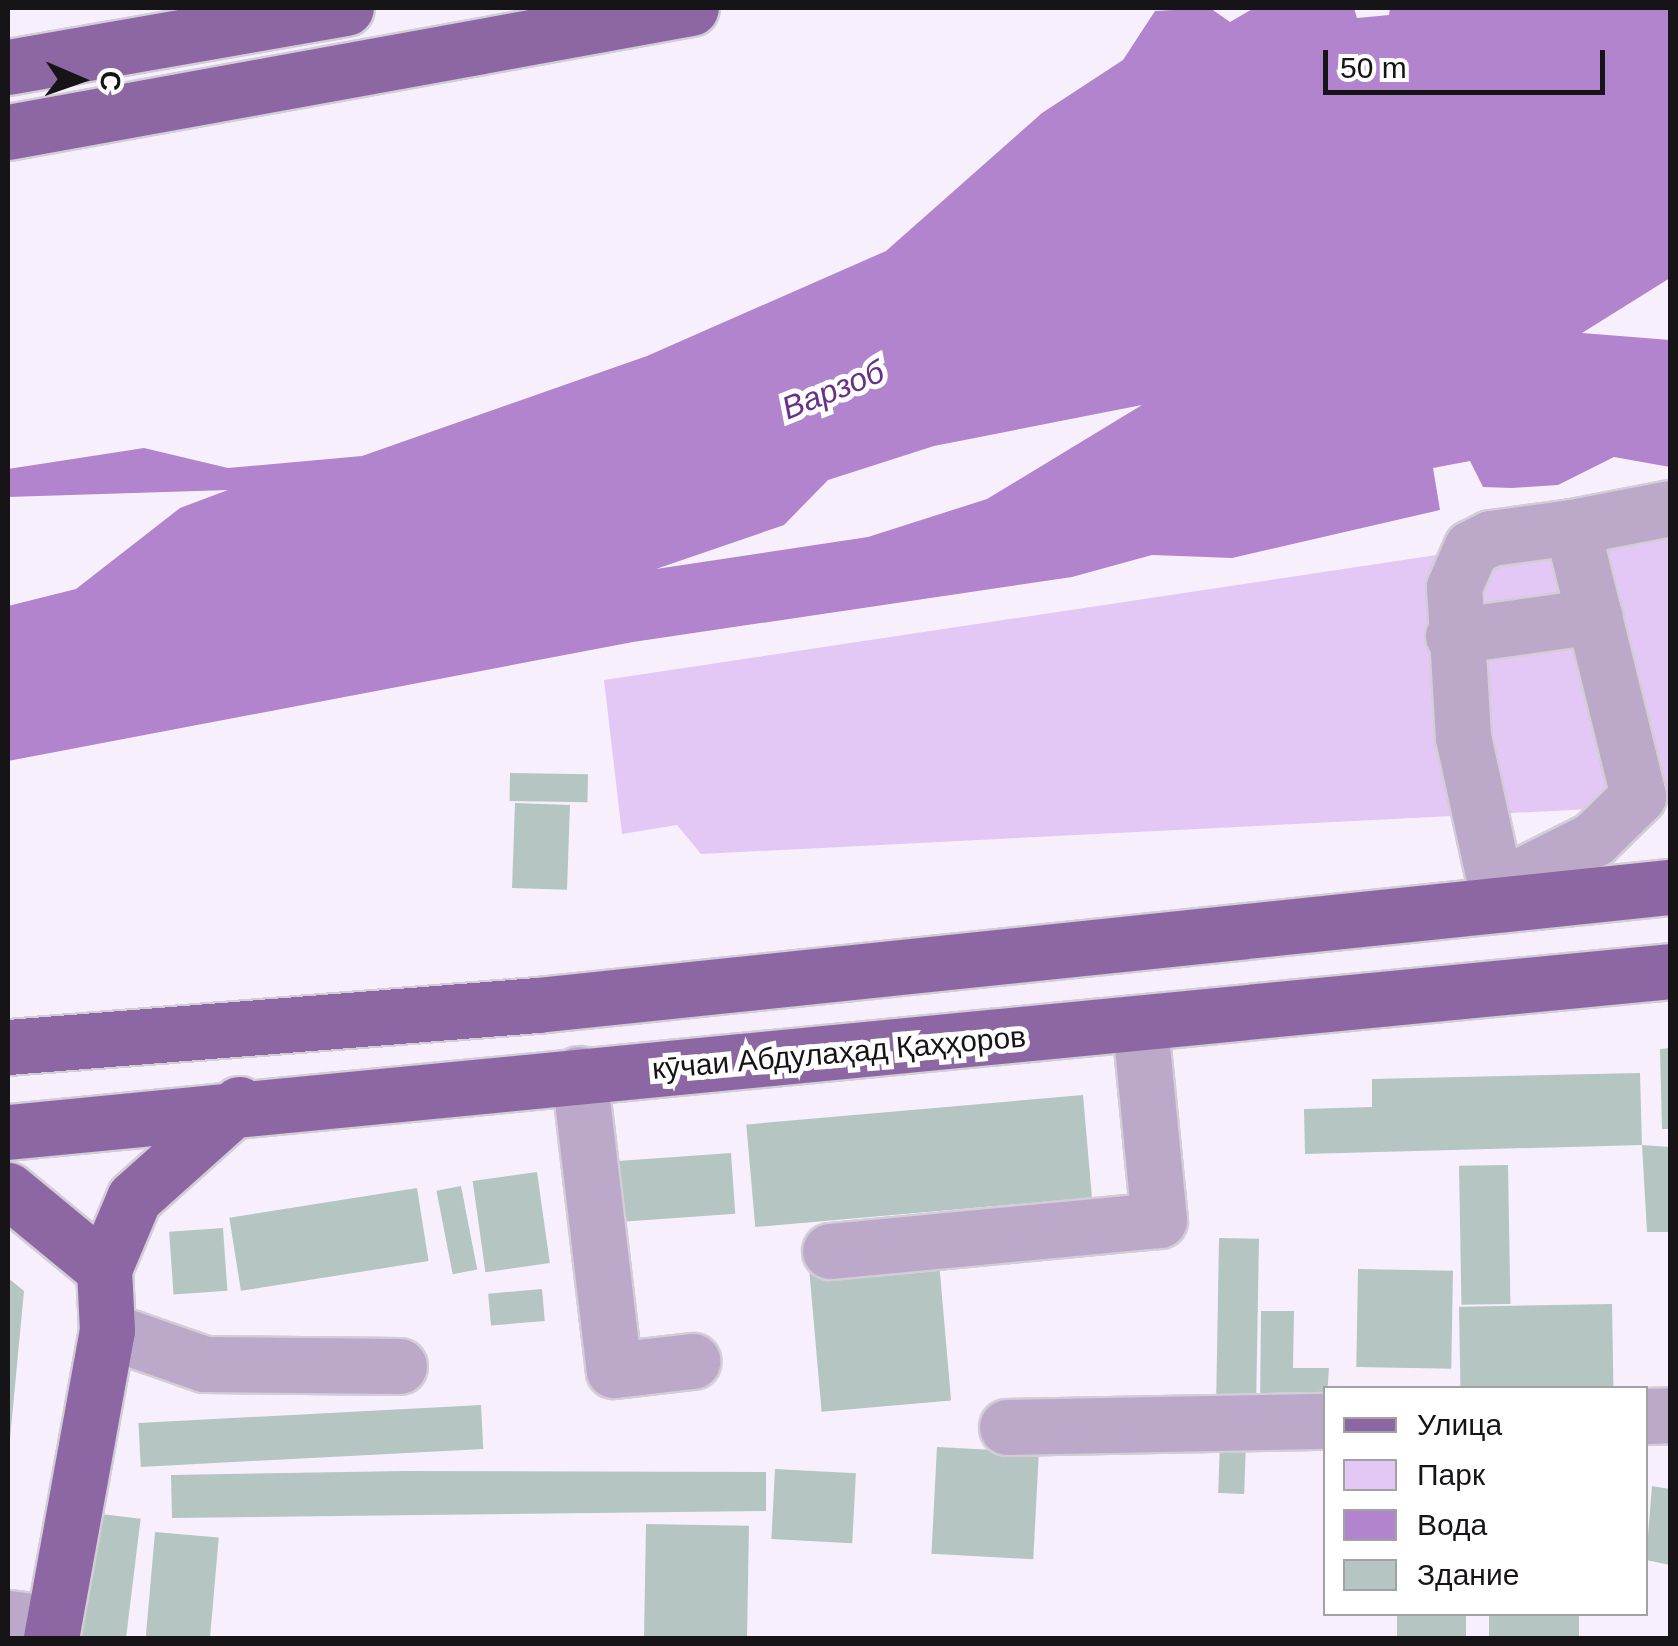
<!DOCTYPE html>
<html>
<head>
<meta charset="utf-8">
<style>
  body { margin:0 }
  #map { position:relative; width:1678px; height:1646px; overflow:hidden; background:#f7f0fc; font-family:Helvetica,sans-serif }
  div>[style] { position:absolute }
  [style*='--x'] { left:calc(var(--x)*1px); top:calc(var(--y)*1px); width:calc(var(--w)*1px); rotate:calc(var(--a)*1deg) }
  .green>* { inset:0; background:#e3c8f5 }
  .water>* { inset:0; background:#b284cd }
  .building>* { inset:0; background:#b5c5c2; transform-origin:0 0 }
  .roads { filter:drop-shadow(2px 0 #d3cdd8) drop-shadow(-2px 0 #d3cdd8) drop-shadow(0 2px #d3cdd8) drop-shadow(0 -2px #d3cdd8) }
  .minor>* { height:55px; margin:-27.5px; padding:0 27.5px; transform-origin:27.5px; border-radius:27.5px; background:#bca8c9 }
  .major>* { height:55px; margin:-27.5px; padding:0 27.5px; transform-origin:27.5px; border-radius:27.5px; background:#8d67a3 }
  span { translate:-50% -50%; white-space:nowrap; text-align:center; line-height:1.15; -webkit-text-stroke:10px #fff; paint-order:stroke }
  .street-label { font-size:30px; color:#171418 }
  .water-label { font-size:32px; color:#693087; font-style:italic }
  .frame { position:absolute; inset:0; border:10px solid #171418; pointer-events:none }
  .legend { position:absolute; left:1323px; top:1386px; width:325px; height:230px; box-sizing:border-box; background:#fff; border:2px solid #a2a1a3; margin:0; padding:12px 18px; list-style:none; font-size:30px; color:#171418 }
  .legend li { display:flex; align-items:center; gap:20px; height:50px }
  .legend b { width:50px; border:2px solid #a2a1a3 }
  .north { position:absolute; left:30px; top:30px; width:100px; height:100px; -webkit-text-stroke:8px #fff; paint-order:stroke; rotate:92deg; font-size:28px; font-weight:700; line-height:40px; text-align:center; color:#171418 }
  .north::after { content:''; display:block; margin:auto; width:35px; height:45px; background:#171418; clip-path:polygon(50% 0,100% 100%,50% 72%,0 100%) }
  .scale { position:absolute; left:1323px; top:50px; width:282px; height:45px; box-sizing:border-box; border:5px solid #171418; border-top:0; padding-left:12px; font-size:30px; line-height:35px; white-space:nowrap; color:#171418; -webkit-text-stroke:8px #fff; paint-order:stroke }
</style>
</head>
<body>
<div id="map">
  <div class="green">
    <div style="clip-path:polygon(1670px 520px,1670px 805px,701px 854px,677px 825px,622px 834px,604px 680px)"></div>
  </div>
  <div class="water">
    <div style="clip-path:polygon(evenodd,1210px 8px,1230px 22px,1254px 8px,1354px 8px,1357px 18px,1389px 15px,1390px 8px,1670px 8px,1670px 278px,1582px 333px,1670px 340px,1670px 467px,1614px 457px,1558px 485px,1512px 488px,1483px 487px,1470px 461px,1433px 468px,1440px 510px,1232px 558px,1152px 555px,1072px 577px,633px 642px,8px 761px,8px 606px,76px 589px,180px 508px,228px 490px,8px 497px,8px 469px,144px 448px,228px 468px,362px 456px,647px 356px,886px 251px,1042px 113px,1123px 60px,1155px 11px,1210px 8px,1142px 405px,987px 499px,868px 537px,656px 569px,784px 525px,828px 480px,934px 446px,1142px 405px)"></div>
  </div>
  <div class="building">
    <div style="left:510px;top:773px;width:78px;height:28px;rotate:1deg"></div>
    <div style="left:515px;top:803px;width:55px;height:85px;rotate:2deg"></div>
    <div style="clip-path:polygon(1670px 1048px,1670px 1129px,1662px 1129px,1660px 1049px)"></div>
    <div style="clip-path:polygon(1640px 1073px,1642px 1145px,1305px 1154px,1304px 1109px,1372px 1107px,1372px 1079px)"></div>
    <div style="left:1083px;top:1095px;width:103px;height:338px;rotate:85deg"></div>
    <div style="clip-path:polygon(1642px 1145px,1670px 1147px,1670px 1232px,1647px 1232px)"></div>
    <div style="left:731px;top:1153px;width:61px;height:113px;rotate:86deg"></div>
    <div style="left:1508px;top:1165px;width:139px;height:49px;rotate:89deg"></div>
    <div style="left:537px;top:1172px;width:92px;height:65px;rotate:82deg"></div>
    <div style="left:461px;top:1186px;width:85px;height:25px;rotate:79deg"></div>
    <div style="left:417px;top:1188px;width:74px;height:190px;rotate:81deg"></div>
    <div style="left:223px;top:1228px;width:63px;height:54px;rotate:86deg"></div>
    <div style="left:1219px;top:1238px;width:40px;height:164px;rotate:1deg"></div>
    <div style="left:939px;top:1262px;width:139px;height:130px;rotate:85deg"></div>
    <div style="left:1358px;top:1269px;width:95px;height:98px;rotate:1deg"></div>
    <div style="clip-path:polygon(8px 1278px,24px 1291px,8px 1460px)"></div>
    <div style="left:542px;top:1289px;width:32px;height:54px;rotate:85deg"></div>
    <div style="left:1612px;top:1304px;width:84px;height:153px;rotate:89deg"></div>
    <div style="clip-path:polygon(1261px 1311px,1294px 1311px,1293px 1368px,1329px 1368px,1326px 1410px,1260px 1411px)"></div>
    <div style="left:481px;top:1405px;width:44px;height:343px;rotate:87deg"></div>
    <div style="left:1220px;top:1441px;width:26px;height:52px;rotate:2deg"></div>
    <div style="left:937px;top:1447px;width:102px;height:107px;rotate:3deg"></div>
    <div style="left:775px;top:1469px;width:81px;height:70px;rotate:3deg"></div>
    <div style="clip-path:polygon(405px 1471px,766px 1472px,766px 1511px,172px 1518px,171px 1475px)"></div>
    <div style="clip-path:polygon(1652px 1486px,1670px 1489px,1670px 1565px,1646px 1560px)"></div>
    <div style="left:93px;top:1513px;width:48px;height:126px;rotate:7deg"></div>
    <div style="left:646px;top:1524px;width:103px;height:114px;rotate:1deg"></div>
    <div style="left:155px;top:1532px;width:64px;height:106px;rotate:5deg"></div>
    <div style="left:1397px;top:1614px;width:69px;height:24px"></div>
    <div style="left:1489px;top:1614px;width:90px;height:24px"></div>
  </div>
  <div class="roads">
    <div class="minor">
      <div style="--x:1572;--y:527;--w:277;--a:76.2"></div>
      <div style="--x:1638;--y:796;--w:62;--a:135.7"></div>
      <div style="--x:1594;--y:839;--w:110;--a:153.4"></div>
      <div style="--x:1496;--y:888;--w:155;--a:-102.3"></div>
      <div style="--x:1463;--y:737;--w:150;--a:-93.4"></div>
      <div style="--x:1454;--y:587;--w:43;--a:-66.4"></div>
      <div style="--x:1471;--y:548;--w:22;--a:-27"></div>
      <div style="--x:1491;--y:538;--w:82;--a:-7.7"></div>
      <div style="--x:1572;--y:527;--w:100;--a:-11"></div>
      <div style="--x:1453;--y:636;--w:143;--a:-8"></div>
      <div style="--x:579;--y:1074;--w:298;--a:83.3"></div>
      <div style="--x:614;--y:1370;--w:79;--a:-6.6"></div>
      <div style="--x:830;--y:1251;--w:330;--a:-5.4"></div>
      <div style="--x:1159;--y:1220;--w:196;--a:-95.6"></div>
      <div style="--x:107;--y:1330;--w:103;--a:19.3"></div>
      <div style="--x:204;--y:1364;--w:195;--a:0.6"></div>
      <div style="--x:1646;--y:1416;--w:24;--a:-2"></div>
      <div style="--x:1007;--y:1427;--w:319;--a:-1.1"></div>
      <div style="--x:8;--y:1618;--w:45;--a:7.6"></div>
    </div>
    <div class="major">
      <div style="--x:8;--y:67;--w:343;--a:-9.9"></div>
      <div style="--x:8;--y:132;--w:694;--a:-10.29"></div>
      <div style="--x:8;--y:1047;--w:531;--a:-4.54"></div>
      <div style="--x:537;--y:1005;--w:1139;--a:-5.95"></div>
      <div style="--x:8;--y:1132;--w:1670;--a:-5.53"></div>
      <div style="--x:8;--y:1190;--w:124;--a:39.5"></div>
      <div style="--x:51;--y:1638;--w:313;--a:-79.7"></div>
      <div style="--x:107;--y:1330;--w:61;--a:-92.8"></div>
      <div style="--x:104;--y:1269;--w:77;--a:-67.1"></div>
      <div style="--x:134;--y:1198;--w:141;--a:-41.8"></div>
    </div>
  </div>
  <div class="street-label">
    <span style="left:839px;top:1053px;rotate:-5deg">кӯчаи Абдулаҳад Қаҳҳоров</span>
  </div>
  <div class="water-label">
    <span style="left:833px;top:390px;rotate:-22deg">Варзоб</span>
  </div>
  <div class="frame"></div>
  <ul class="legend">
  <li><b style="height:12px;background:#8d67a3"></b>Улица</li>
  <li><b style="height:28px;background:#e3c8f5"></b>Парк</li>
  <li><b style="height:28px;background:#b284cd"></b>Вода</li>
  <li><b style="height:28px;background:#b5c5c2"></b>Здание</li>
  </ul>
  <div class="north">С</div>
  <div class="scale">50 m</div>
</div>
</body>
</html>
